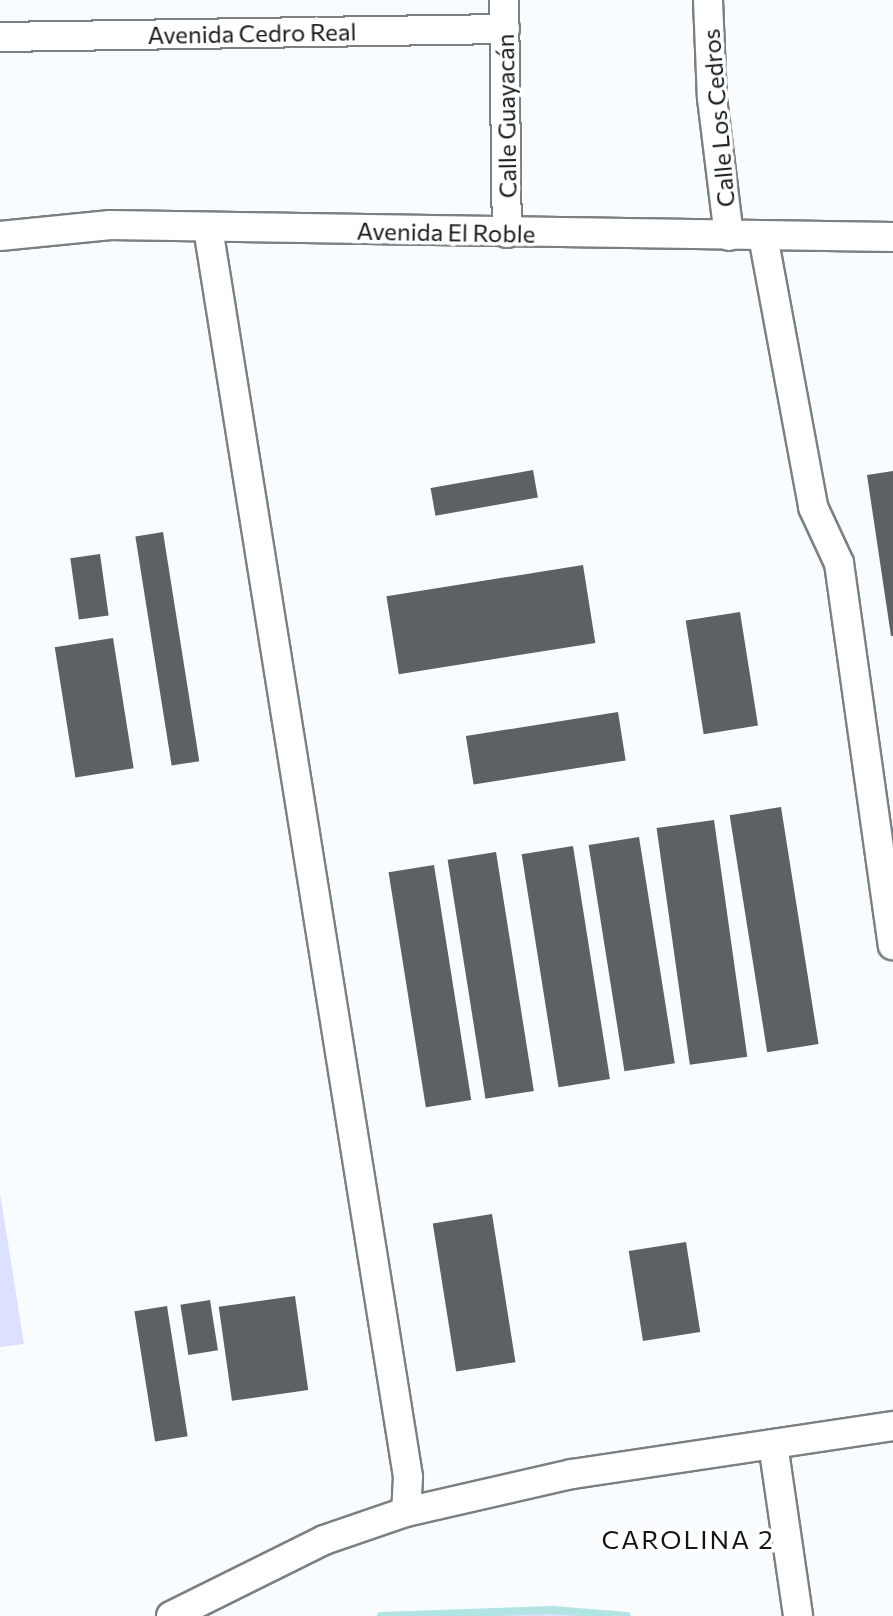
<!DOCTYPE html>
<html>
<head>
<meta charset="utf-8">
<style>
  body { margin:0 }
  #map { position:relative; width:893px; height:1616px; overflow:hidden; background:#f8fcff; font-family:Commissioner,sans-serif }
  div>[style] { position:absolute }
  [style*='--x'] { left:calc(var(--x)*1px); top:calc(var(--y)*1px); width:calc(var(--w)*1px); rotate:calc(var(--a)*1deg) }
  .green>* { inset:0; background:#dbe1fe }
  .stream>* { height:8px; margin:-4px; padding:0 4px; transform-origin:4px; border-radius:4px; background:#b3e4e4 }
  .building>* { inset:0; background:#5d6166; transform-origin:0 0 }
  .roads { filter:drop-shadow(2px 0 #7a8084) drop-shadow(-2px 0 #7a8084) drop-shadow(0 2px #7a8084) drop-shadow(0 -2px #7a8084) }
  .minor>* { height:28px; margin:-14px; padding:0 14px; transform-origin:14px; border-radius:14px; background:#fff }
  span { translate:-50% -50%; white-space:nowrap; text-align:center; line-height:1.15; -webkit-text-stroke:7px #fff; paint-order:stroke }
  .street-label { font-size:24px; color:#131516 }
  .neighbourhood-label { font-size:26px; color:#131516; letter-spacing:2px }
</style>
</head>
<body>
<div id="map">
  <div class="green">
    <div style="clip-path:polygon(0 1193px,24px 1344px,0 1347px)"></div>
    <div style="clip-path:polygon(553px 1610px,627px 1616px,384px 1616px,394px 1612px)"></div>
  </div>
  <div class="stream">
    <div style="--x:381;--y:1616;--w:172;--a:-2"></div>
    <div style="--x:553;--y:1610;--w:74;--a:4.6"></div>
  </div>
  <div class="building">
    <div style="left:533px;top:470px;width:28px;height:104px;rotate:80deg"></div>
    <div style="clip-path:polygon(893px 471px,893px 636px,891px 636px,867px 475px)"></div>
    <div style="left:163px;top:532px;width:232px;height:28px;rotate:81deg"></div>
    <div style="left:100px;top:554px;width:62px;height:30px;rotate:82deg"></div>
    <div style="left:583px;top:565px;width:79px;height:199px;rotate:81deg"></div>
    <div style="left:740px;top:612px;width:115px;height:55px;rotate:81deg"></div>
    <div style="left:113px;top:638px;width:132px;height:59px;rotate:81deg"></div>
    <div style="left:618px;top:712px;width:49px;height:154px;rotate:81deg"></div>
    <div style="left:781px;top:807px;width:240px;height:52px;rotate:81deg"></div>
    <div style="left:714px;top:820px;width:239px;height:58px;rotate:82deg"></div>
    <div style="left:639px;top:837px;width:229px;height:51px;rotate:81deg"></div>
    <div style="left:573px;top:846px;width:236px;height:52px;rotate:81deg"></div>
    <div style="left:496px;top:852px;width:242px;height:49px;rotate:81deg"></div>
    <div style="left:434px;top:865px;width:238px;height:46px;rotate:81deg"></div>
    <div style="left:492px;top:1214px;width:150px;height:60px;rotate:81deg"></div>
    <div style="left:686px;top:1242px;width:91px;height:58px;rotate:81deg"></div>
    <div style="left:295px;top:1296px;width:95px;height:77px;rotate:82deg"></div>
    <div style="left:210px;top:1300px;width:51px;height:30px;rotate:81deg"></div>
    <div style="left:167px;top:1306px;width:132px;height:33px;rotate:81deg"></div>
  </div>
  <div class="roads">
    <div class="minor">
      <div style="--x:504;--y:0;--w:233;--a:89.3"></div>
      <div style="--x:708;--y:0;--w:98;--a:87.7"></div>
      <div style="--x:712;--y:98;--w:139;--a:83"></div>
      <div style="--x:0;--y:37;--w:505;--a:-0.91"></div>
      <div style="--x:208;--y:228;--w:1265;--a:80.9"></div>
      <div style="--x:408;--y:1477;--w:35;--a:93"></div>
      <div style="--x:0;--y:236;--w:111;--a:-5.7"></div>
      <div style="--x:110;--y:225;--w:783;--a:0.88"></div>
      <div style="--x:763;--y:236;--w:276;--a:79.5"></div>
      <div style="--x:813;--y:507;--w:62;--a:65.1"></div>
      <div style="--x:839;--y:563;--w:386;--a:82"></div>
      <div style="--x:773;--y:1444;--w:174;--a:81.7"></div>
      <div style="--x:171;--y:1616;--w:171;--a:-26.4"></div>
      <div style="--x:324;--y:1540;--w:87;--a:-18.9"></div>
      <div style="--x:406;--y:1512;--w:170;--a:-12.9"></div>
      <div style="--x:572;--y:1474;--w:325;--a:-8.5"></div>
    </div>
  </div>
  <div class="street-label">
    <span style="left:252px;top:33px;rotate:-1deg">Avenida Cedro Real</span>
    <span style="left:506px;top:116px;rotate:-91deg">Calle Guayacán</span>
    <span style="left:718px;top:118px;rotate:-95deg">Calle Los Cedros</span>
    <span style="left:446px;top:232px;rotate:1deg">Avenida El Roble</span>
  </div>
  <div class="neighbourhood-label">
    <span style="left:688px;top:1539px">CAROLINA 2</span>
  </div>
</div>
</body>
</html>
